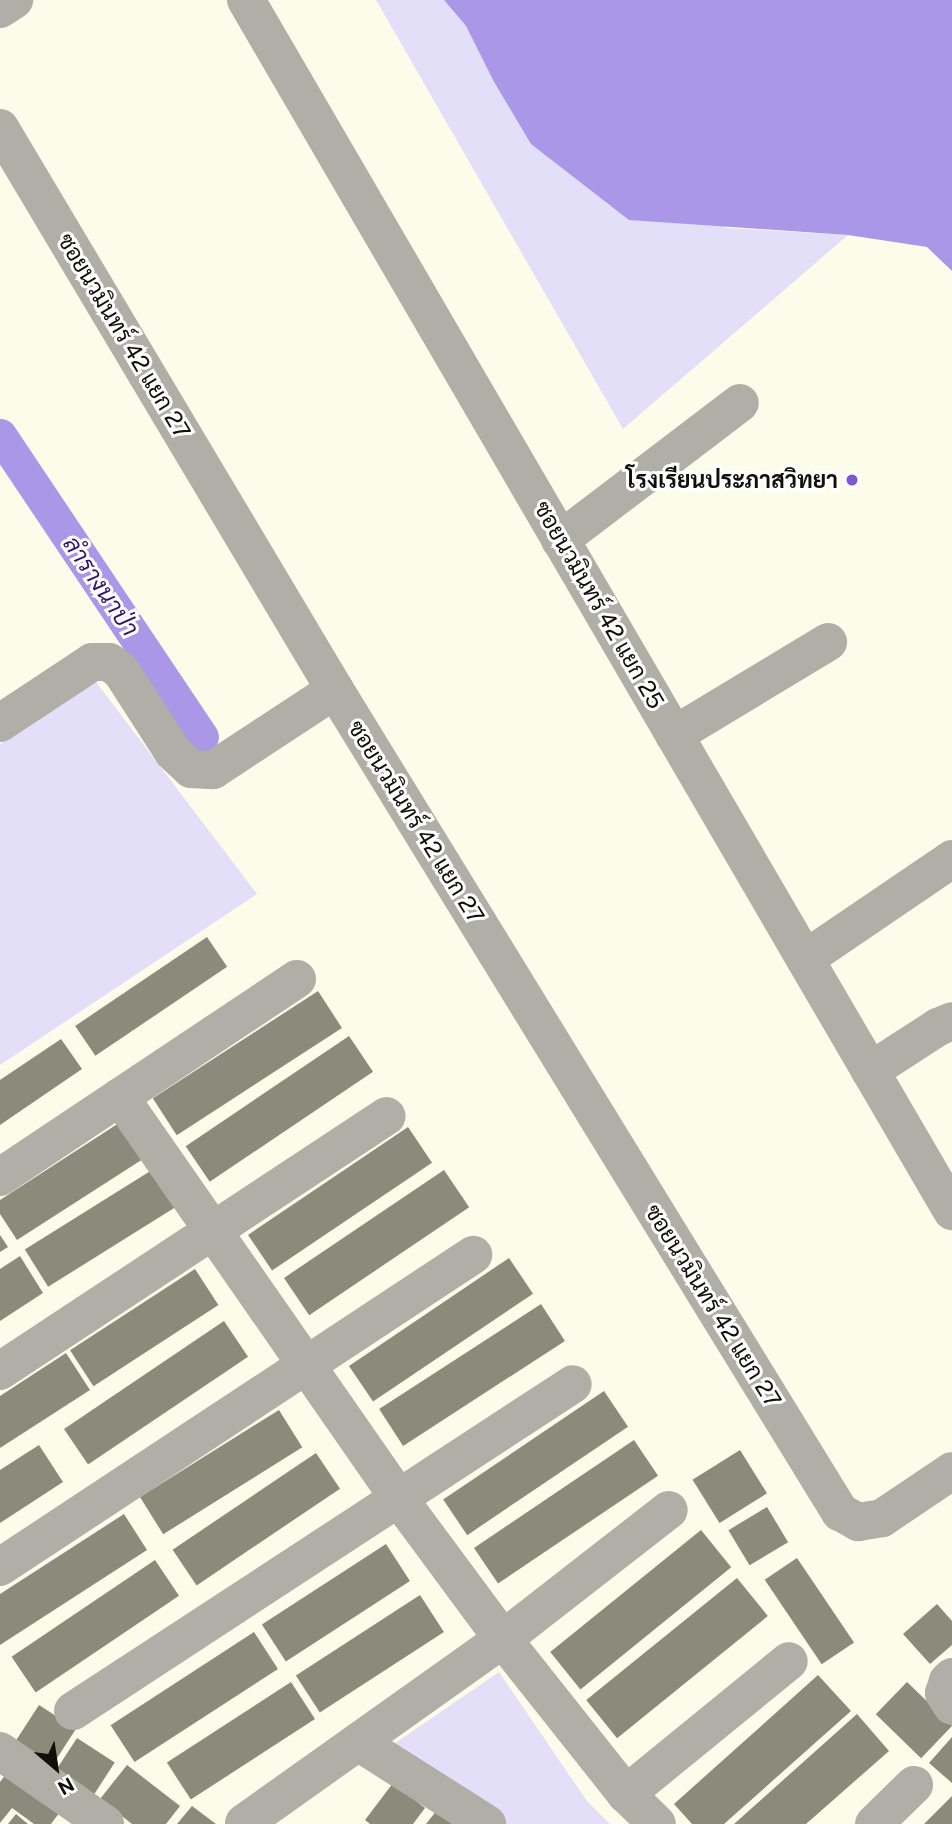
<!DOCTYPE html>
<html>
<head>
<meta charset="utf-8">
<style>
  body { margin:0 }
  #map { position:relative; width:952px; height:1824px; overflow:hidden; background:#fcfcea; font-family:"Public Sans",Sarabun,sans-serif }
  div>[style] { position:absolute }
  [style*='--x'] { left:calc(var(--x)*1px); top:calc(var(--y)*1px); width:calc(var(--w)*1px); rotate:calc(var(--a)*1deg) }
  .green>* { inset:0; background:#e3dff8 }
  .water>* { inset:0; background:#aa97e8 }
  .canal>* { height:33px; margin:-16.5px; padding:0 16.5px; transform-origin:16.5px; border-radius:16.5px; background:#aa97e8 }
  .building>* { inset:0; background:#8b8b7b; transform-origin:0 0 }
  .minor>* { height:38px; margin:-19px; padding:0 19px; transform-origin:19px; border-radius:19px; background:#afafa8 }
  .dots>* { width:19px; height:19px; translate:-50% -50%; box-sizing:border-box; border:4px solid #fff; border-radius:50% }
  span { translate:-50% -50%; white-space:nowrap; text-align:center; line-height:1.15; -webkit-text-stroke:6px #fff; paint-order:stroke }
  .street-label { font-size:23px; color:#10100b }
  .poi-label { font-size:23px; color:#10100b; font-weight:700 }
  .right { translate:-100% -50%; text-align:right }
  .water-label { font-size:24px; color:#37116f; font-style:italic }
  .north { position:absolute; left:21px; top:1733px; width:70px; height:70px; -webkit-text-stroke:5px #fff; paint-order:stroke; rotate:151deg; font-size:19px; font-weight:700; line-height:28px; text-align:center; color:#10100b }
  .north::after { content:''; display:block; margin:auto; width:24px; height:32px; background:#10100b; clip-path:polygon(50% 0,100% 100%,50% 72%,0 100%) }
</style>
</head>
<body>
<div id="map">
  <div class="green">
    <div style="clip-path:polygon(376px 0,444px 0,466px 26px,493px 80px,726px 228px,848px 235px,623px 429px)"></div>
    <div style="clip-path:polygon(96px 682px,257px 894px,0 1065px,0 744px)"></div>
    <div style="clip-path:polygon(499px 1672px,587px 1801px,610px 1824px,506px 1824px,385px 1750px)"></div>
  </div>
  <div class="water">
    <div style="clip-path:polygon(444px 0,952px 0,952px 271px,927px 247px,848px 235px,629px 220px,531px 144px,493px 80px,466px 26px)"></div>
  </div>
  <div class="canal">
    <div style="--x:0;--y:435;--w:363;--a:56.2"></div>
  </div>
  <div class="building">
    <div style="left:207px;top:937px;width:36px;height:159px;rotate:56deg"></div>
    <div style="left:318px;top:991px;width:44px;height:197px;rotate:57deg"></div>
    <div style="left:349px;top:1036px;width:43px;height:197px;rotate:56deg"></div>
    <div style="clip-path:polygon(61px 1039px,82px 1069px,0 1125px,0 1080px)"></div>
    <div style="clip-path:polygon(119px 1123px,143px 1159px,17px 1240px,0 1214px,0 1200px)"></div>
    <div style="left:408px;top:1127px;width:43px;height:193px;rotate:56deg"></div>
    <div style="left:152px;top:1170px;width:44px;height:150px;rotate:58deg"></div>
    <div style="left:444px;top:1170px;width:45px;height:193px;rotate:56deg"></div>
    <div style="clip-path:polygon(0 1235px,8px 1247px,0 1252px)"></div>
    <div style="clip-path:polygon(20px 1256px,43px 1293px,0 1321px,0 1269px)"></div>
    <div style="left:509px;top:1258px;width:43px;height:193px;rotate:56deg"></div>
    <div style="left:195px;top:1269px;width:43px;height:149px;rotate:57deg"></div>
    <div style="left:541px;top:1304px;width:44px;height:193px;rotate:57deg"></div>
    <div style="left:224px;top:1321px;width:43px;height:193px;rotate:56deg"></div>
    <div style="clip-path:polygon(66px 1353px,90px 1390px,0 1448px,0 1396px)"></div>
    <div style="left:604px;top:1391px;width:43px;height:194px;rotate:56deg"></div>
    <div style="left:279px;top:1410px;width:44px;height:164px;rotate:58deg"></div>
    <div style="left:634px;top:1440px;width:43px;height:193px;rotate:56deg"></div>
    <div style="clip-path:polygon(39px 1445px,63px 1482px,0 1523px,0 1470px)"></div>
    <div style="left:740px;top:1450px;width:51px;height:56px;rotate:58deg"></div>
    <div style="left:316px;top:1453px;width:43px;height:173px;rotate:56deg"></div>
    <div style="left:767px;top:1507px;width:41px;height:45px;rotate:59deg"></div>
    <div style="clip-path:polygon(124px 1514px,147px 1550px,0 1645px,0 1594px)"></div>
    <div style="left:701px;top:1530px;width:48px;height:194px;rotate:51deg"></div>
    <div style="left:386px;top:1544px;width:44px;height:148px;rotate:57deg"></div>
    <div style="left:797px;top:1558px;width:102px;height:39px;rotate:56deg"></div>
    <div style="left:155px;top:1560px;width:43px;height:173px;rotate:56deg"></div>
    <div style="left:737px;top:1578px;width:49px;height:194px;rotate:51deg"></div>
    <div style="left:420px;top:1595px;width:44px;height:148px;rotate:57deg"></div>
    <div style="clip-path:polygon(937px 1604px,952px 1621px,952px 1645px,930px 1664px,903px 1634px)"></div>
    <div style="left:254px;top:1632px;width:44px;height:171px;rotate:57deg"></div>
    <div style="clip-path:polygon(818px 1675px,851px 1711px,724px 1824px,692px 1824px,674px 1804px)"></div>
    <div style="left:291px;top:1682px;width:44px;height:148px;rotate:57deg"></div>
    <div style="left:907px;top:1682px;width:63px;height:45px;rotate:44deg"></div>
    <div style="left:39px;top:1705px;width:44px;height:45px;rotate:33deg"></div>
    <div style="clip-path:polygon(857px 1714px,889px 1751px,806px 1824px,734px 1824px)"></div>
    <div style="clip-path:polygon(952px 1737px,952px 1783px,929px 1763px)"></div>
    <div style="left:77px;top:1738px;width:45px;height:38px;rotate:33deg"></div>
    <div style="clip-path:polygon(127px 1765px,180px 1806px,166px 1824px,132px 1824px,100px 1799px)"></div>
    <div style="clip-path:polygon(12px 1766px,65px 1805px,51px 1824px,34px 1824px,12px 1808px,0 1823px,0 1782px)"></div>
    <div style="clip-path:polygon(393px 1783px,425px 1808px,413px 1824px,370px 1824px,365px 1820px)"></div>
    <div style="clip-path:polygon(952px 1796px,952px 1824px,924px 1824px)"></div>
    <div style="clip-path:polygon(192px 1806px,216px 1824px,177px 1824px)"></div>
    <div style="clip-path:polygon(437px 1810px,456px 1824px,426px 1824px)"></div>
    <div style="clip-path:polygon(16px 1814px,28px 1824px,8px 1824px)"></div>
  </div>
  <div class="minor">
    <div style="--x:246;--y:0;--w:1402;--a:59.76"></div>
    <div style="--x:0;--y:9;--w:17;--a:-33"></div>
    <div style="--x:0;--y:128;--w:654;--a:59.2"></div>
    <div style="--x:335;--y:690;--w:965;--a:58.44"></div>
    <div style="--x:840;--y:1512;--w:21;--a:29"></div>
    <div style="--x:858;--y:1522;--w:24;--a:-9"></div>
    <div style="--x:882;--y:1518;--w:84;--a:-33.9"></div>
    <div style="--x:560;--y:540;--w:226;--a:-37.3"></div>
    <div style="--x:0;--y:723;--w:110;--a:-33.5"></div>
    <div style="--x:92;--y:662;--w:17;--a:0"></div>
    <div style="--x:109;--y:662;--w:15;--a:37"></div>
    <div style="--x:121;--y:671;--w:96;--a:57.3"></div>
    <div style="--x:173;--y:752;--w:25;--a:43"></div>
    <div style="--x:191;--y:769;--w:22;--a:3"></div>
    <div style="--x:213;--y:770;--w:146;--a:-33.3"></div>
    <div style="--x:674;--y:735;--w:180;--a:-31.1"></div>
    <div style="--x:805;--y:959;--w:178;--a:-34.2"></div>
    <div style="--x:870;--y:1071;--w:81;--a:-32.9"></div>
    <div style="--x:938;--y:1027;--w:15;--a:-23"></div>
    <div style="--x:120;--y:1097;--w:486;--a:55.2"></div>
    <div style="--x:397;--y:1496;--w:178;--a:53.5"></div>
    <div style="--x:503;--y:1639;--w:198;--a:51.6"></div>
    <div style="--x:626;--y:1794;--w:43;--a:44.1"></div>
    <div style="--x:0;--y:1177;--w:357;--a:-33.7"></div>
    <div style="--x:0;--y:1371;--w:463;--a:-33.4"></div>
    <div style="--x:0;--y:1567;--w:567;--a:-33.41"></div>
    <div style="--x:952;--y:1677;--w:6;--a:135"></div>
    <div style="--x:948;--y:1681;--w:13;--a:108"></div>
    <div style="--x:944;--y:1693;--w:15;--a:58"></div>
    <div style="--x:73;--y:1711;--w:597;--a:-33.18"></div>
    <div style="--x:358;--y:1742;--w:153;--a:32.4"></div>
    <div style="--x:0;--y:1751;--w:128;--a:34.8"></div>
    <div style="--x:626;--y:1794;--w:210;--a:-39.2"></div>
    <div style="--x:244;--y:1823;--w:318;--a:-35.4"></div>
    <div style="--x:503;--y:1639;--w:210;--a:-37.9"></div>
    <div style="--x:874;--y:1824;--w:56;--a:-44.3"></div>
  </div>
  <div class="dots">
    <div style="left:852px;top:480px;background:#7d58d2"></div>
  </div>
  <div class="street-label">
    <span style="left:124px;top:336px;rotate:59deg">ซอยนวมินทร์ 42 แยก 27</span>
    <span style="left:599px;top:605px;rotate:60deg">ซอยนวมินทร์ 42 แยก 25</span>
    <span style="left:416px;top:822px;rotate:58deg">ซอยนวมินทร์ 42 แยก 27</span>
    <span style="left:713px;top:1306px;rotate:58deg">ซอยนวมินทร์ 42 แยก 27</span>
  </div>
  <div class="poi-label">
    <span class="right" style="left:838px;top:480px">โรงเรียนประภาสวิทยา</span>
  </div>
  <div class="water-label">
    <span style="left:101px;top:586px;rotate:56deg">ลำรางนาป่า</span>
  </div>
  <div class="north">N</div>
</div>
</body>
</html>
